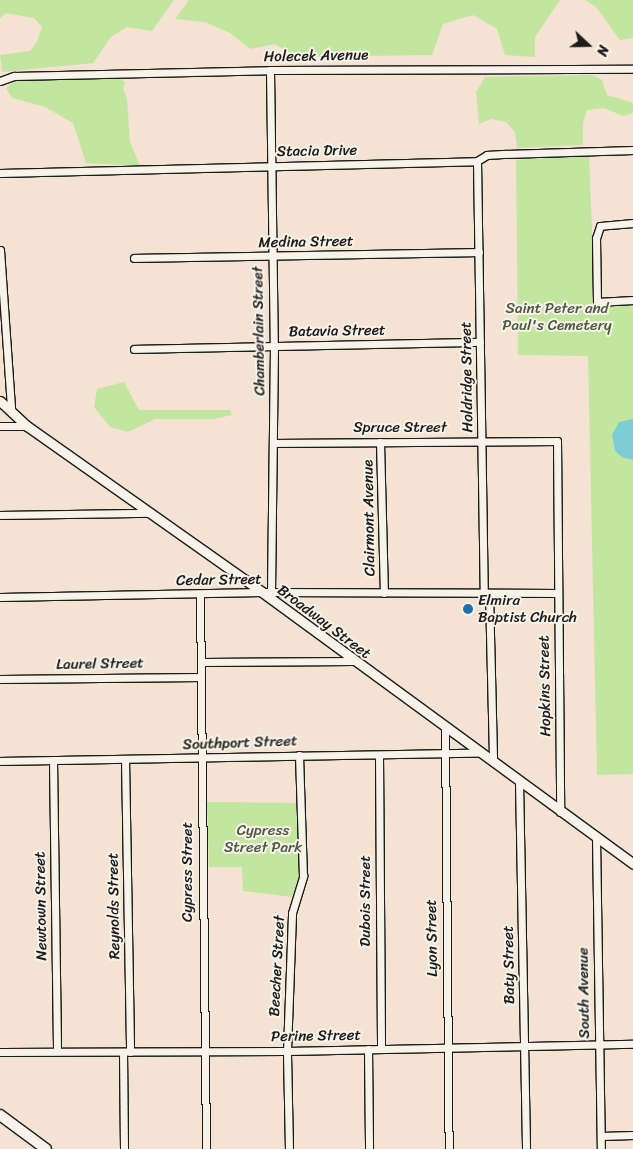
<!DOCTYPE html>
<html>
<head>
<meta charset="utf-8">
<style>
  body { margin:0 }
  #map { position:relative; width:633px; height:1149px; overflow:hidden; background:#f4e2d2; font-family:Sriracha,sans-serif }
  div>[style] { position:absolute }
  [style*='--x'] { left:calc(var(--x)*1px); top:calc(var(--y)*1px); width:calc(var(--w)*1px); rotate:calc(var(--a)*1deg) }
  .green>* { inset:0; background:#c2e6a0 }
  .water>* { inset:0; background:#7ccdd4 }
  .roads { filter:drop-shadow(1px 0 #1c1c1c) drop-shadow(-1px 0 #1c1c1c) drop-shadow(0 1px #1c1c1c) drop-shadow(0 -1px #1c1c1c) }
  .minor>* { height:7px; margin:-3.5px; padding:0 3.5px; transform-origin:3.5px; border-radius:3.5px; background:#f7f3e8 }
  .tertiary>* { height:9px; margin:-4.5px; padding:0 4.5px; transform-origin:4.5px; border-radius:4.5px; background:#f7f3e8 }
  .secondary>* { height:10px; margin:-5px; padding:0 5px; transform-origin:5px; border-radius:5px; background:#f7f3e8 }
  .dots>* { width:14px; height:14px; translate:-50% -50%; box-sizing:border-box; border:2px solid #f7f3e8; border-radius:50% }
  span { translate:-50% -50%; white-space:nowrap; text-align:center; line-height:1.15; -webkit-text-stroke:4px #f7f3e8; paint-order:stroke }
  .street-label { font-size:15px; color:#1c1c1c }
  .park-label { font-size:15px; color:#4e5944 }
  .poi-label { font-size:15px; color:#1c1c1c }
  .left { translate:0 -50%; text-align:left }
  .north { position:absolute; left:563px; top:20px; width:50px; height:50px; -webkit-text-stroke:4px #f7f3e8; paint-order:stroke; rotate:111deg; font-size:14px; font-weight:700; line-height:20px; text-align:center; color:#1c1c1c }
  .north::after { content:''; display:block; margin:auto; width:18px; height:22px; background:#1c1c1c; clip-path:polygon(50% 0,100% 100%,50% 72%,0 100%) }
</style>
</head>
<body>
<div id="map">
  <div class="green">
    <div style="clip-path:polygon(0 0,174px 0,152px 31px,127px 27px,111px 37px,93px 63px,2px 72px,0 55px,30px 51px,37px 42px,42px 27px,34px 18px,5px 13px,0 19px)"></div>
    <div style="clip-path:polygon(189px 0,560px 0,535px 37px,535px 57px,505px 55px,497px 29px,473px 15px,443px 24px,432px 55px,295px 57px,275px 44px,250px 49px,230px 33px,204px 22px,175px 19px)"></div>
    <div style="clip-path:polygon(585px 0,633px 0,633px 38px,620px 40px,596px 7px)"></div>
    <div style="clip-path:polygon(593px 75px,602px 80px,607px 95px,633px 103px,633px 113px,623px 116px,604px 108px,587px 110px,583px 123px,583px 145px,517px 148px,515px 132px,506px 122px,491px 119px,479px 124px,476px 92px,485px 77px)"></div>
    <div style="clip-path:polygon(117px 77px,125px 82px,123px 88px,127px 99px,130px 142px,140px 166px,86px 163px,73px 123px,45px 107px,12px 98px,6px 88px,15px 81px)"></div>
    <div style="clip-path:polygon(589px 155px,595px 306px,633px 305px,633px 774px,597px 775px,588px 356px,518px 355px,516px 160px)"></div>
    <div style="clip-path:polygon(124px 382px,139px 410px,230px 410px,232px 415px,214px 419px,155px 419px,128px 432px,110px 427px,94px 407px,97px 389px)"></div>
    <div style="clip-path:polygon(207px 802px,297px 803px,299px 877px,292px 897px,243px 891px,242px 867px,209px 867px)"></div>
  </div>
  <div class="water">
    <div style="clip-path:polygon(633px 419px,633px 460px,622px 457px,615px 451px,612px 435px,619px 422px)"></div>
  </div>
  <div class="roads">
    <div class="minor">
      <div style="--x:270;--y:70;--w:276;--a:89.2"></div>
      <div style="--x:274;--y:346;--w:247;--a:90.7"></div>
      <div style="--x:0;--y:81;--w:15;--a:-20"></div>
      <div style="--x:14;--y:76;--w:256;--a:-1.3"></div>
      <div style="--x:270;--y:70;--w:363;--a:-0.2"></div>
      <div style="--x:477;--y:161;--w:432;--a:89.1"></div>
      <div style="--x:0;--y:173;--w:477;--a:-1.4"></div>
      <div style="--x:477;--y:161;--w:12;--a:-31"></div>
      <div style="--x:487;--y:155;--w:16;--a:-4"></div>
      <div style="--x:503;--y:154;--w:130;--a:-1.8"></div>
      <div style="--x:633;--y:223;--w:33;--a:175"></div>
      <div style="--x:600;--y:226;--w:13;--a:108"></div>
      <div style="--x:596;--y:238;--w:64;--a:89.1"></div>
      <div style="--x:597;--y:302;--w:36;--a:-3"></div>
      <div style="--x:0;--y:250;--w:159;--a:86"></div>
      <div style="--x:134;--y:258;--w:345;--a:-1"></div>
      <div style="--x:134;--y:349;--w:346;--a:-1.2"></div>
      <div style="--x:0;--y:426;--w:27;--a:0"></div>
      <div style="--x:380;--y:442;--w:151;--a:88.5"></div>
      <div style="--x:274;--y:443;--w:283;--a:-0.4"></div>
      <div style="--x:557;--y:441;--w:371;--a:89.5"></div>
      <div style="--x:0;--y:515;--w:150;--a:-0.8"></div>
      <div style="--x:489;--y:593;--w:169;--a:88.6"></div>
      <div style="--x:200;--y:594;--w:555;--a:89.38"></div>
      <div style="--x:0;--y:597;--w:262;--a:-1.1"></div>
      <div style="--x:262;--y:592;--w:296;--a:0.2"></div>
      <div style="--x:201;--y:662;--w:153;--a:-0.4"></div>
      <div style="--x:0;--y:679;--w:201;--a:-0.6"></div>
      <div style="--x:445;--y:728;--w:421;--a:89.5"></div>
      <div style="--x:379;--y:755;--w:292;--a:89.6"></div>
      <div style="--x:125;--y:759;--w:293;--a:89"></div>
      <div style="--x:53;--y:760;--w:291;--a:89.2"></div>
      <div style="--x:0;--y:761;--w:481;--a:-1"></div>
      <div style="--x:519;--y:781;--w:368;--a:88.9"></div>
      <div style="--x:596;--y:837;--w:312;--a:89.1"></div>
      <div style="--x:368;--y:1049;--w:100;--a:89.4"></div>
      <div style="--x:0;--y:1052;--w:287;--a:-0.2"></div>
      <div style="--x:287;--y:1051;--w:346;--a:-1.2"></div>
      <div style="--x:123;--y:1052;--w:97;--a:89.4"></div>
      <div style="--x:601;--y:1136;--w:32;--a:-2"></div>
      <div style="--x:289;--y:1149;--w:98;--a:-91.2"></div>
      <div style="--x:287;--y:1051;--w:138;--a:-87.9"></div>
      <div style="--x:292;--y:913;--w:39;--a:-73"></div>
      <div style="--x:303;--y:876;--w:121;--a:-91.9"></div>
    </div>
    <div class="tertiary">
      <div style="--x:0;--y:401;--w:37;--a:43"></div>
      <div style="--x:27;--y:426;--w:288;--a:35.2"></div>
      <div style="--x:262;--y:592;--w:460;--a:36.2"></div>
    </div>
    <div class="secondary">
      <div style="--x:0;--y:1115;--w:57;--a:36.5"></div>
    </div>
  </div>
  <div class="dots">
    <div style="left:468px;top:609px;background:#1f6fb2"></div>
  </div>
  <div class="street-label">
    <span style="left:316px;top:56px;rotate:-1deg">Holecek Avenue</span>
    <span style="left:317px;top:151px;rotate:-1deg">Stacia Drive</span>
    <span style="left:306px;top:242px;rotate:-1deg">Medina Street</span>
    <span style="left:259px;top:331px;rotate:-91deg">Chamberlain Street</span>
    <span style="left:337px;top:331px;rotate:-1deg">Batavia Street</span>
    <span style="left:467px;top:377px;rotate:-91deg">Holdridge Street</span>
    <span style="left:400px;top:428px">Spruce Street</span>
    <span style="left:369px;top:518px;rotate:-91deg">Clairmont Avenue</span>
    <span style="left:219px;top:580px;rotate:-1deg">Cedar Street</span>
    <span style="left:324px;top:622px;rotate:37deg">Broadway Street</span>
    <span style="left:100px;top:664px;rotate:-1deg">Laurel Street</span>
    <span style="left:545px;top:686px;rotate:-91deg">Hopkins Street</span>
    <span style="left:240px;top:743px;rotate:-2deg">Southport Street</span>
    <span style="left:188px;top:872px;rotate:-90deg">Cypress Street</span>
    <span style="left:366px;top:901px;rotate:-90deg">Dubois Street</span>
    <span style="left:41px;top:906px;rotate:-91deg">Newtown Street</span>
    <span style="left:114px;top:906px;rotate:-91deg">Reynolds Street</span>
    <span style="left:432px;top:938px;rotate:-91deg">Lyon Street</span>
    <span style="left:509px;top:965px;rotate:-91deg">Baty Street</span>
    <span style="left:277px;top:966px;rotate:-87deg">Beecher Street</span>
    <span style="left:584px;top:993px;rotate:-91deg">South Avenue</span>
    <span style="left:316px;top:1036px;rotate:-1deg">Perine Street</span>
  </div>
  <div class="park-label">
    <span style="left:557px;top:317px">Saint Peter and<br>Paul's Cemetery</span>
    <span style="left:263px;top:839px">Cypress<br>Street Park</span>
  </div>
  <div class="poi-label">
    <span class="left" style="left:478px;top:609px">Elmira<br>Baptist Church</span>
  </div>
  <div class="north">N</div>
</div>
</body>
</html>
